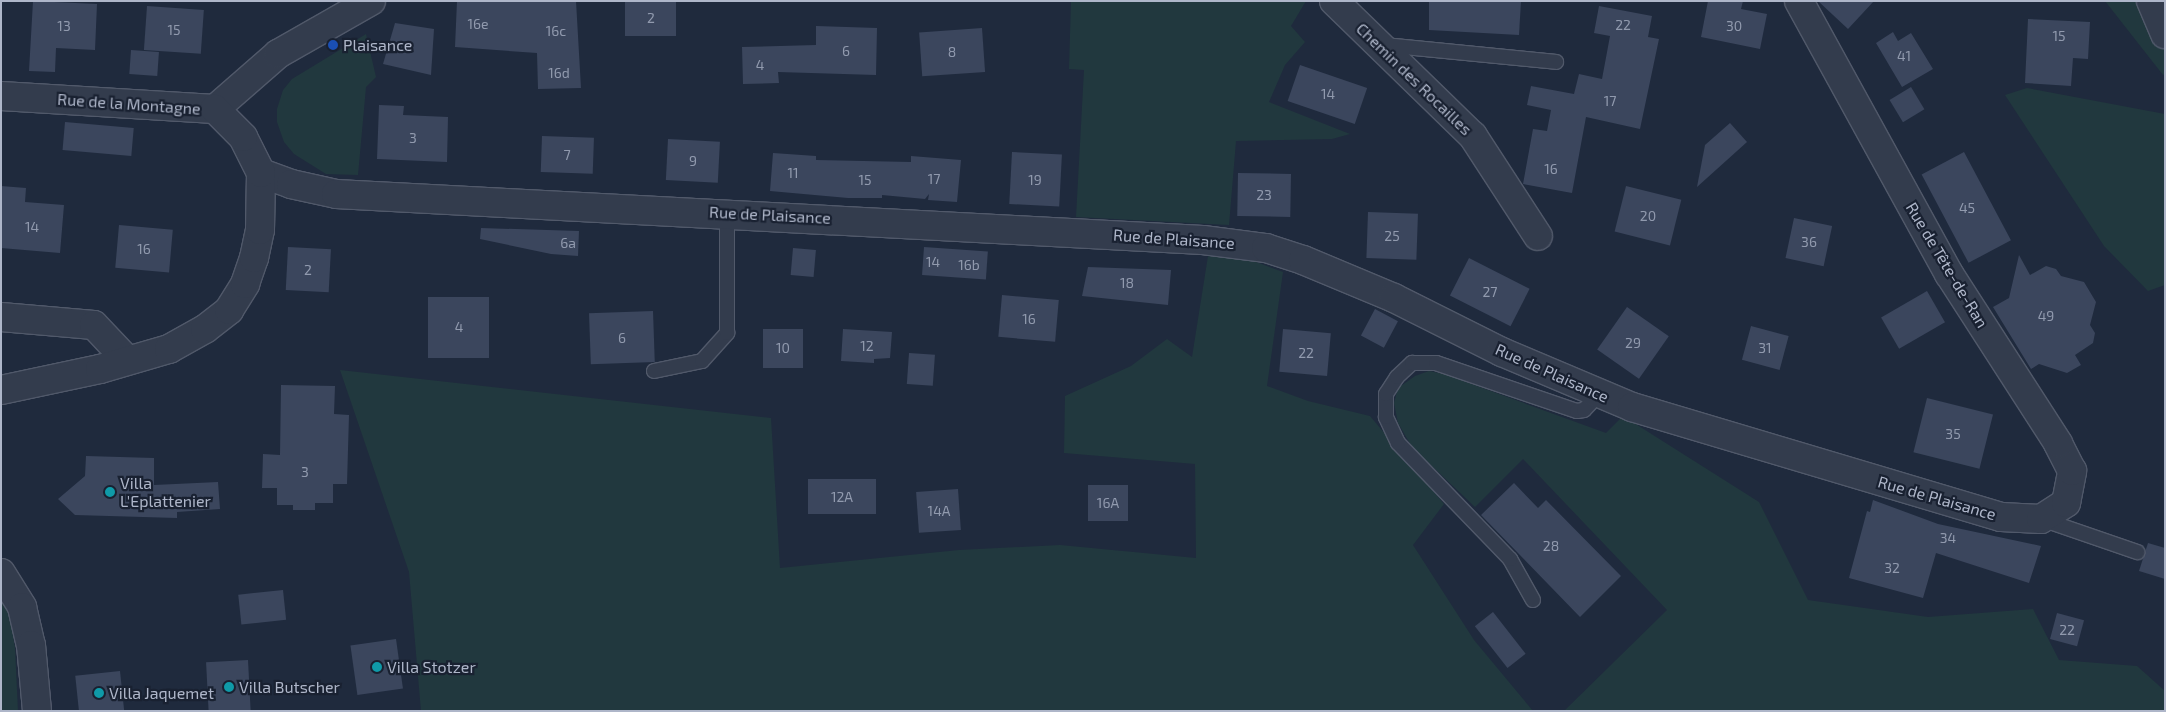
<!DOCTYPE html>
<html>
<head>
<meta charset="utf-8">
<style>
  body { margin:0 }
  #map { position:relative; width:2166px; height:712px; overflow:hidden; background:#1f2a3d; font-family:"Exo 2",sans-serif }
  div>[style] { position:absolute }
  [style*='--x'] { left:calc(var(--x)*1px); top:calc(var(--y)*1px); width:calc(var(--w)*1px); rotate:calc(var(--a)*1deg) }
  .green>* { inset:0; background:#21383e }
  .building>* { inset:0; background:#3b465d; transform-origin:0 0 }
  .roads { filter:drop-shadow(1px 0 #51596a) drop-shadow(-1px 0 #51596a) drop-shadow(0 1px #51596a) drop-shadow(0 -1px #51596a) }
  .lane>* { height:14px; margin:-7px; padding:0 7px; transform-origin:7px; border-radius:7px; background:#333c4d }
  .street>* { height:28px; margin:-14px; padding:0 14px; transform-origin:14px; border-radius:14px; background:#333c4d }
  .dots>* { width:14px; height:14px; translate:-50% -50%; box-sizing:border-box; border:2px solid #192131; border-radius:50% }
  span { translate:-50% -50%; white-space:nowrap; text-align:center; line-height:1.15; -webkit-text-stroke:4.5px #192131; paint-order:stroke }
  .number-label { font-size:14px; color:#919aae }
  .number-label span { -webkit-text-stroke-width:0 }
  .poi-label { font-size:16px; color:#aeb6c9 }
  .left { translate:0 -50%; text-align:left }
  .street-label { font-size:16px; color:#aeb6c9 }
  .frame { position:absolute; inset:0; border:2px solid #aeb6c9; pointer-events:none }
</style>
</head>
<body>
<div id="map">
  <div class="green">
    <div style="clip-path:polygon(1071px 1px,1306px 1px,1291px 26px,1305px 42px,1285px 65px,1269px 102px,1350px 134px,1332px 139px,1236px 141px,1229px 225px,1076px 217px,1084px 70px,1069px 69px)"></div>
    <div style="clip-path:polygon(2105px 1px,2165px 1px,2165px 74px,2163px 75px)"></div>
    <div style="clip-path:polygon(366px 34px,376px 77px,366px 87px,358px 175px,326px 174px,294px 154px,284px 142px,277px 122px,277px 109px,283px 90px,292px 79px)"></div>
    <div style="clip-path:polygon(2027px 88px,2165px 114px,2165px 285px,2148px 291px,2104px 246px,2005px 95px)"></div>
    <div style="clip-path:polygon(1208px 256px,1251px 260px,1283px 272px,1267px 386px,1308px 401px,1370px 416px,1444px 504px,1413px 545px,1474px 640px,1533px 711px,421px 711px,409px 572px,340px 370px,771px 418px,780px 568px,959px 550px,1060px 545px,1196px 558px,1195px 464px,1064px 453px,1065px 396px,1131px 366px,1167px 339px,1192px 357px)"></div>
    <div style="clip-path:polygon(1429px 371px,1444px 374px,1606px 433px,1623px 416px,1759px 502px,1808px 600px,1928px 617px,2033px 609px,2059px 660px,2137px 666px,2165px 691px,2165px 711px,1564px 711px,1667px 610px,1523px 459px,1475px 507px,1412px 447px,1398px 423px,1394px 403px,1398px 388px,1415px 376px)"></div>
    <div style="clip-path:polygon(1px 599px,9px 612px,15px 648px,18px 711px,1px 711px)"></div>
  </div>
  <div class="building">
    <div style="clip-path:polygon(33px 1px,97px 4px,95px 50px,56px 48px,55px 72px,29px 71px)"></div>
    <div style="clip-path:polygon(457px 1px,576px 1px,581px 88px,538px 89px,537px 53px,455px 47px)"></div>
    <div style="left:625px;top:1px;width:51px;height:35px"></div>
    <div style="clip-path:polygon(1429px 1px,1521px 1px,1519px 35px,1429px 30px)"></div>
    <div style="clip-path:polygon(1708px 1px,1743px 1px,1741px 9px,1767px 14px,1760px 49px,1701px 37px)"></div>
    <div style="clip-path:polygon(1818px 1px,1874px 1px,1848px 29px)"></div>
    <div style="left:147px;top:6px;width:57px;height:44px;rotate:4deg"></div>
    <div style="clip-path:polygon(1599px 6px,1652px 16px,1648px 37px,1659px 39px,1640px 129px,1586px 117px,1572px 193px,1523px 184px,1533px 129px,1547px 131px,1551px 110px,1527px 105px,1531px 86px,1574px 94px,1579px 74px,1602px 79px,1610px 36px,1594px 33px)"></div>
    <div style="clip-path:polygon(2028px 19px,2090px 22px,2088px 59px,2073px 58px,2071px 86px,2025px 83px)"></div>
    <div style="clip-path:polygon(395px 23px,434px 29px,431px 75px,383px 64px)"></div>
    <div style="clip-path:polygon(816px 26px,877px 28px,876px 75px,778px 72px,779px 83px,743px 84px,742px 47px,816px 45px)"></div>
    <div style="left:982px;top:28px;width:44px;height:63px;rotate:86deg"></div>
    <div style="clip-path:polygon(1893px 32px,1898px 41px,1911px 33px,1933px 69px,1902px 87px,1876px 43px)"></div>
    <div style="left:131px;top:50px;width:28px;height:24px;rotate:4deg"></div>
    <div style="left:1300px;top:65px;width:71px;height:38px;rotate:19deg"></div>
    <div style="left:1911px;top:87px;width:26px;height:25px;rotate:59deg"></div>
    <div style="clip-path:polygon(379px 105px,404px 106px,403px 115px,448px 117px,447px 162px,377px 159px)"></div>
    <div style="left:65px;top:122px;width:69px;height:28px;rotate:5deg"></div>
    <div style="clip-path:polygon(1730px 123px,1747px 142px,1697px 187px,1705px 145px)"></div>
    <div style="left:542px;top:136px;width:52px;height:36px;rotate:2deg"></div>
    <div style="left:668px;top:139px;width:52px;height:41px;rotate:3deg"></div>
    <div style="left:1012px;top:152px;width:50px;height:52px;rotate:3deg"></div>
    <div style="left:1964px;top:152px;width:100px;height:48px;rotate:62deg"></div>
    <div style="clip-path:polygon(773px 153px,816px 156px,816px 160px,911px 162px,911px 156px,961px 160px,957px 202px,928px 200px,929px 194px,925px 199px,882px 195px,882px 198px,848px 198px,770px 191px)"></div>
    <div style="left:1238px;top:173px;width:53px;height:43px;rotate:1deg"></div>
    <div style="clip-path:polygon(1px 186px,26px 188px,25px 202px,64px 205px,60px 253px,1px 248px)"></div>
    <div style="left:1626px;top:186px;width:57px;height:47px;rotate:14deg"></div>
    <div style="left:1368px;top:212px;width:50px;height:46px;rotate:2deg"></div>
    <div style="left:1794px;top:218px;width:39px;height:41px;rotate:12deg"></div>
    <div style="left:119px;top:225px;width:54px;height:43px;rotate:5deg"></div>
    <div style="clip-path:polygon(481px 228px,579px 231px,578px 256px,551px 254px,480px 239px)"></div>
    <div style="left:288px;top:247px;width:43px;height:43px;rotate:3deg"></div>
    <div style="left:924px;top:247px;width:64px;height:28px;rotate:4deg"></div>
    <div style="left:793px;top:248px;width:23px;height:27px;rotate:5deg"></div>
    <div style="clip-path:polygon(2019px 255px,2030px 275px,2046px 266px,2056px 269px,2061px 276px,2084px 282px,2096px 302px,2090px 325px,2095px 333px,2093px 343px,2075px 355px,2081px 365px,2067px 373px,2039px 364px,2031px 369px,1993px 307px,2009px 298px)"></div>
    <div style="left:1469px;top:258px;width:68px;height:42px;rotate:27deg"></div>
    <div style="clip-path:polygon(1088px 267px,1171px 270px,1168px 305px,1082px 296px)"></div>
    <div style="left:1927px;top:291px;width:36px;height:53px;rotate:60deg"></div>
    <div style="left:1002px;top:295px;width:57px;height:42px;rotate:5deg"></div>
    <div style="left:428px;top:297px;width:61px;height:61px"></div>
    <div style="left:1627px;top:307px;width:51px;height:52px;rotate:35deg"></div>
    <div style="left:1375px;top:309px;width:26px;height:30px;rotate:28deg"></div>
    <div style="left:653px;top:311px;width:51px;height:64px;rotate:88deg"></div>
    <div style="left:1751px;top:326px;width:39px;height:35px;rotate:15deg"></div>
    <div style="left:763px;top:329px;width:40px;height:39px"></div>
    <div style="clip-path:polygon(843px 329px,892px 332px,890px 358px,874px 359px,874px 363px,841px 361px)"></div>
    <div style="left:1283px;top:329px;width:48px;height:43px;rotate:5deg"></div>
    <div style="left:909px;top:353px;width:26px;height:31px;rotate:4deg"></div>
    <div style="clip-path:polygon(281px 385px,335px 386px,334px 414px,349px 415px,347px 484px,333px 484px,333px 503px,315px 503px,315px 510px,293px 510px,293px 505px,277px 505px,277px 488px,262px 488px,263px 454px,280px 455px)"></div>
    <div style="left:1927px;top:398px;width:68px;height:56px;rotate:14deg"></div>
    <div style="clip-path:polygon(86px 456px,154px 458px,154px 485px,218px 482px,220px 509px,177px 512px,177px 518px,75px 515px,58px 499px,85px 476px)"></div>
    <div style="left:876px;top:479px;width:35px;height:68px;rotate:90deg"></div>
    <div style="clip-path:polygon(1514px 483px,1538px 508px,1546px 500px,1621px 576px,1580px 617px,1481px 515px)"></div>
    <div style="left:1088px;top:485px;width:40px;height:36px"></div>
    <div style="left:958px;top:489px;width:41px;height:42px;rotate:86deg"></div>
    <div style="clip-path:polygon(1873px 500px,1938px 524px,2041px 546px,2029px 583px,1936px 553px,1923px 598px,1849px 578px,1867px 511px,1870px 512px)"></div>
    <div style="clip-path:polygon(2148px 543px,2165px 548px,2165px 579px,2139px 571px)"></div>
    <div style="left:283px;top:590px;width:30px;height:45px;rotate:84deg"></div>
    <div style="left:1493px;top:612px;width:53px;height:23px;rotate:52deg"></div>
    <div style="left:2057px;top:613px;width:28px;height:27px;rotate:15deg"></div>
    <div style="left:396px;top:639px;width:50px;height:46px;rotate:82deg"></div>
    <div style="left:248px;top:660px;width:51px;height:42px;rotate:87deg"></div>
    <div style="left:120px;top:671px;width:40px;height:45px;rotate:84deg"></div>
  </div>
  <div class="roads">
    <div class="lane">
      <div style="--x:1384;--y:45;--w:173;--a:5.6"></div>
      <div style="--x:654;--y:371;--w:49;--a:-11.8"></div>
      <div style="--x:702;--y:361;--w:38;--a:-48"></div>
      <div style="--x:727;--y:333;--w:120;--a:-90"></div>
      <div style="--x:2041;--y:519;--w:102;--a:19"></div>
      <div style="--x:1533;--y:600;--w:47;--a:-119.3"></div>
      <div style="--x:1510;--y:559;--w:161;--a:-134"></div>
      <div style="--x:1398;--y:443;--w:29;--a:-115"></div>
      <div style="--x:1386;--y:417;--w:23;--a:-90"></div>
      <div style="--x:1386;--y:394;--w:20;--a:-57"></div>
      <div style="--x:1397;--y:377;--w:21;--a:-43"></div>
      <div style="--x:1412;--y:363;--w:24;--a:0"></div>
      <div style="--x:1436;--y:363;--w:149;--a:18.8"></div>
      <div style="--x:1577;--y:411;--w:7;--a:-8"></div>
      <div style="--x:1584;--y:410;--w:22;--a:-47"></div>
    </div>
    <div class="street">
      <div style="--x:1334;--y:1;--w:194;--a:44.2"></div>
      <div style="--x:1473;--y:136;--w:119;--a:57"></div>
      <div style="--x:2151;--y:1;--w:36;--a:67"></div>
      <div style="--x:1;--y:96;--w:214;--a:3.5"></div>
      <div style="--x:215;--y:109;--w:84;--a:-41.1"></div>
      <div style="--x:278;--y:54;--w:107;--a:-29.7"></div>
      <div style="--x:261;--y:173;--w:32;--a:20"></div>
      <div style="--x:291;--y:184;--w:46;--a:12.5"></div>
      <div style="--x:336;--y:194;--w:868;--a:3.04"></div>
      <div style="--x:1203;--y:240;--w:64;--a:7.2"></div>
      <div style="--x:1266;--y:248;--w:39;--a:18"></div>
      <div style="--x:1303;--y:260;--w:99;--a:22.7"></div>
      <div style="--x:1394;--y:298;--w:121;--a:26.6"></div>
      <div style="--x:1502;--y:352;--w:141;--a:22.9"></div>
      <div style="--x:1632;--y:407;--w:385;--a:16.6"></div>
      <div style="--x:2001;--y:517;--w:40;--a:2.9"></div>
      <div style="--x:2041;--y:519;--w:30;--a:-33"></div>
      <div style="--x:2066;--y:503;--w:33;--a:-79"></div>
      <div style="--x:2072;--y:471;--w:31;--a:-117"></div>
      <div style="--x:2058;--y:443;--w:201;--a:-122.8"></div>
      <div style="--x:1949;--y:274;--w:311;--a:-118.8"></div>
      <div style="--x:1;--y:317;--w:93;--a:4.9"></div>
      <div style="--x:94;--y:325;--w:48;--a:46.7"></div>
      <div style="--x:1;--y:390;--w:101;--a:-12"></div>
      <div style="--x:100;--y:369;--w:72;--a:-16.2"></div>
      <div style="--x:169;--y:349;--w:41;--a:-29.1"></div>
      <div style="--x:205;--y:329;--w:31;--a:-38"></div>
      <div style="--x:229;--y:310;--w:31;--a:-58"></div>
      <div style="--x:245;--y:284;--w:28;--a:-71"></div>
      <div style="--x:254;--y:258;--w:29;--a:-78"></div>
      <div style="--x:260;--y:230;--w:57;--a:-89"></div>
      <div style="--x:261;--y:173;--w:40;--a:-116.6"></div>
      <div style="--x:243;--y:137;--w:40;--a:-135"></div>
      <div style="--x:1;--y:573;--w:40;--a:58"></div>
      <div style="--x:22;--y:607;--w:39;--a:77"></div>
      <div style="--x:31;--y:645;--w:66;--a:84.8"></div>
    </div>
  </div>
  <div class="dots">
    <div style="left:333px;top:45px;background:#1a4fb4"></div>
    <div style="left:110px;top:492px;background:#0f9aa8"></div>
    <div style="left:377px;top:667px;background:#0f9aa8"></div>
    <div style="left:229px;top:687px;background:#0f9aa8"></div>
    <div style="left:99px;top:693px;background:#0f9aa8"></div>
  </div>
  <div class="number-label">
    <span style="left:651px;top:18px">2</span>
    <span style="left:478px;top:24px">16e</span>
    <span style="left:1623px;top:25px">22</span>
    <span style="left:64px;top:26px">13</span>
    <span style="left:1734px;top:26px">30</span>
    <span style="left:174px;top:30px">15</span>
    <span style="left:556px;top:31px">16c</span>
    <span style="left:2059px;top:36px">15</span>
    <span style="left:846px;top:51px">6</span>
    <span style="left:952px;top:52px">8</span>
    <span style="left:1904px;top:56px">41</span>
    <span style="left:760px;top:65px">4</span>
    <span style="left:559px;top:73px">16d</span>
    <span style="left:1328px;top:94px">14</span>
    <span style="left:1610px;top:101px">17</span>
    <span style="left:413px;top:138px">3</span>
    <span style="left:567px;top:155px">7</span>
    <span style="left:693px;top:161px">9</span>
    <span style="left:1551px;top:169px">16</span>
    <span style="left:793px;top:173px">11</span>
    <span style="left:934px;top:179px">17</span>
    <span style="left:865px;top:180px">15</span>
    <span style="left:1035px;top:180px">19</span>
    <span style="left:1264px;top:195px">23</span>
    <span style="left:1967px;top:208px">45</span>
    <span style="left:1648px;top:216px">20</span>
    <span style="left:32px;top:227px">14</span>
    <span style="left:1392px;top:236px">25</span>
    <span style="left:1809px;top:242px">36</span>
    <span style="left:568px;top:243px">6a</span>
    <span style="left:144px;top:249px">16</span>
    <span style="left:933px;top:262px">14</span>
    <span style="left:969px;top:265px">16b</span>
    <span style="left:308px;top:270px">2</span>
    <span style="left:1127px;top:283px">18</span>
    <span style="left:1490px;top:292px">27</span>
    <span style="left:2046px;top:316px">49</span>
    <span style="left:1029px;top:319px">16</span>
    <span style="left:459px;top:327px">4</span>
    <span style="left:622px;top:338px">6</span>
    <span style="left:1633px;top:343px">29</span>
    <span style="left:867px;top:346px">12</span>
    <span style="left:783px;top:348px">10</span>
    <span style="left:1765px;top:348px">31</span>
    <span style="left:1306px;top:353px">22</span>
    <span style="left:1953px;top:434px">35</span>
    <span style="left:305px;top:472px">3</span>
    <span style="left:842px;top:497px">12A</span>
    <span style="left:1108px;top:503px">16A</span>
    <span style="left:939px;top:511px">14A</span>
    <span style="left:1948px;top:538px">34</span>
    <span style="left:1551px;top:546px">28</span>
    <span style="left:1892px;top:568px">32</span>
    <span style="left:2067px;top:630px">22</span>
  </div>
  <div class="poi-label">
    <span class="left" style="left:343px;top:45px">Plaisance</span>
    <span class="left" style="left:120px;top:492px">Villa<br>L'Eplattenier</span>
    <span class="left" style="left:387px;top:667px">Villa Stotzer</span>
    <span class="left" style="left:239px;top:687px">Villa Butscher</span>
    <span class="left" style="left:109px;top:693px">Villa Jaquemet</span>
  </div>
  <div class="street-label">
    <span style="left:1414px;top:79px;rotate:44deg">Chemin des Rocailles</span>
    <span style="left:129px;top:104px;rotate:4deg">Rue de la Montagne</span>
    <span style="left:770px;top:215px;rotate:3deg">Rue de Plaisance</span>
    <span style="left:1174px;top:239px;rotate:4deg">Rue de Plaisance</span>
    <span style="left:1947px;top:265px;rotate:59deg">Rue de Tête-de-Ran</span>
    <span style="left:1552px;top:373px;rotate:24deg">Rue de Plaisance</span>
    <span style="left:1937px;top:498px;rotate:16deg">Rue de Plaisance</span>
  </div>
  <div class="frame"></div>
</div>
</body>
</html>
